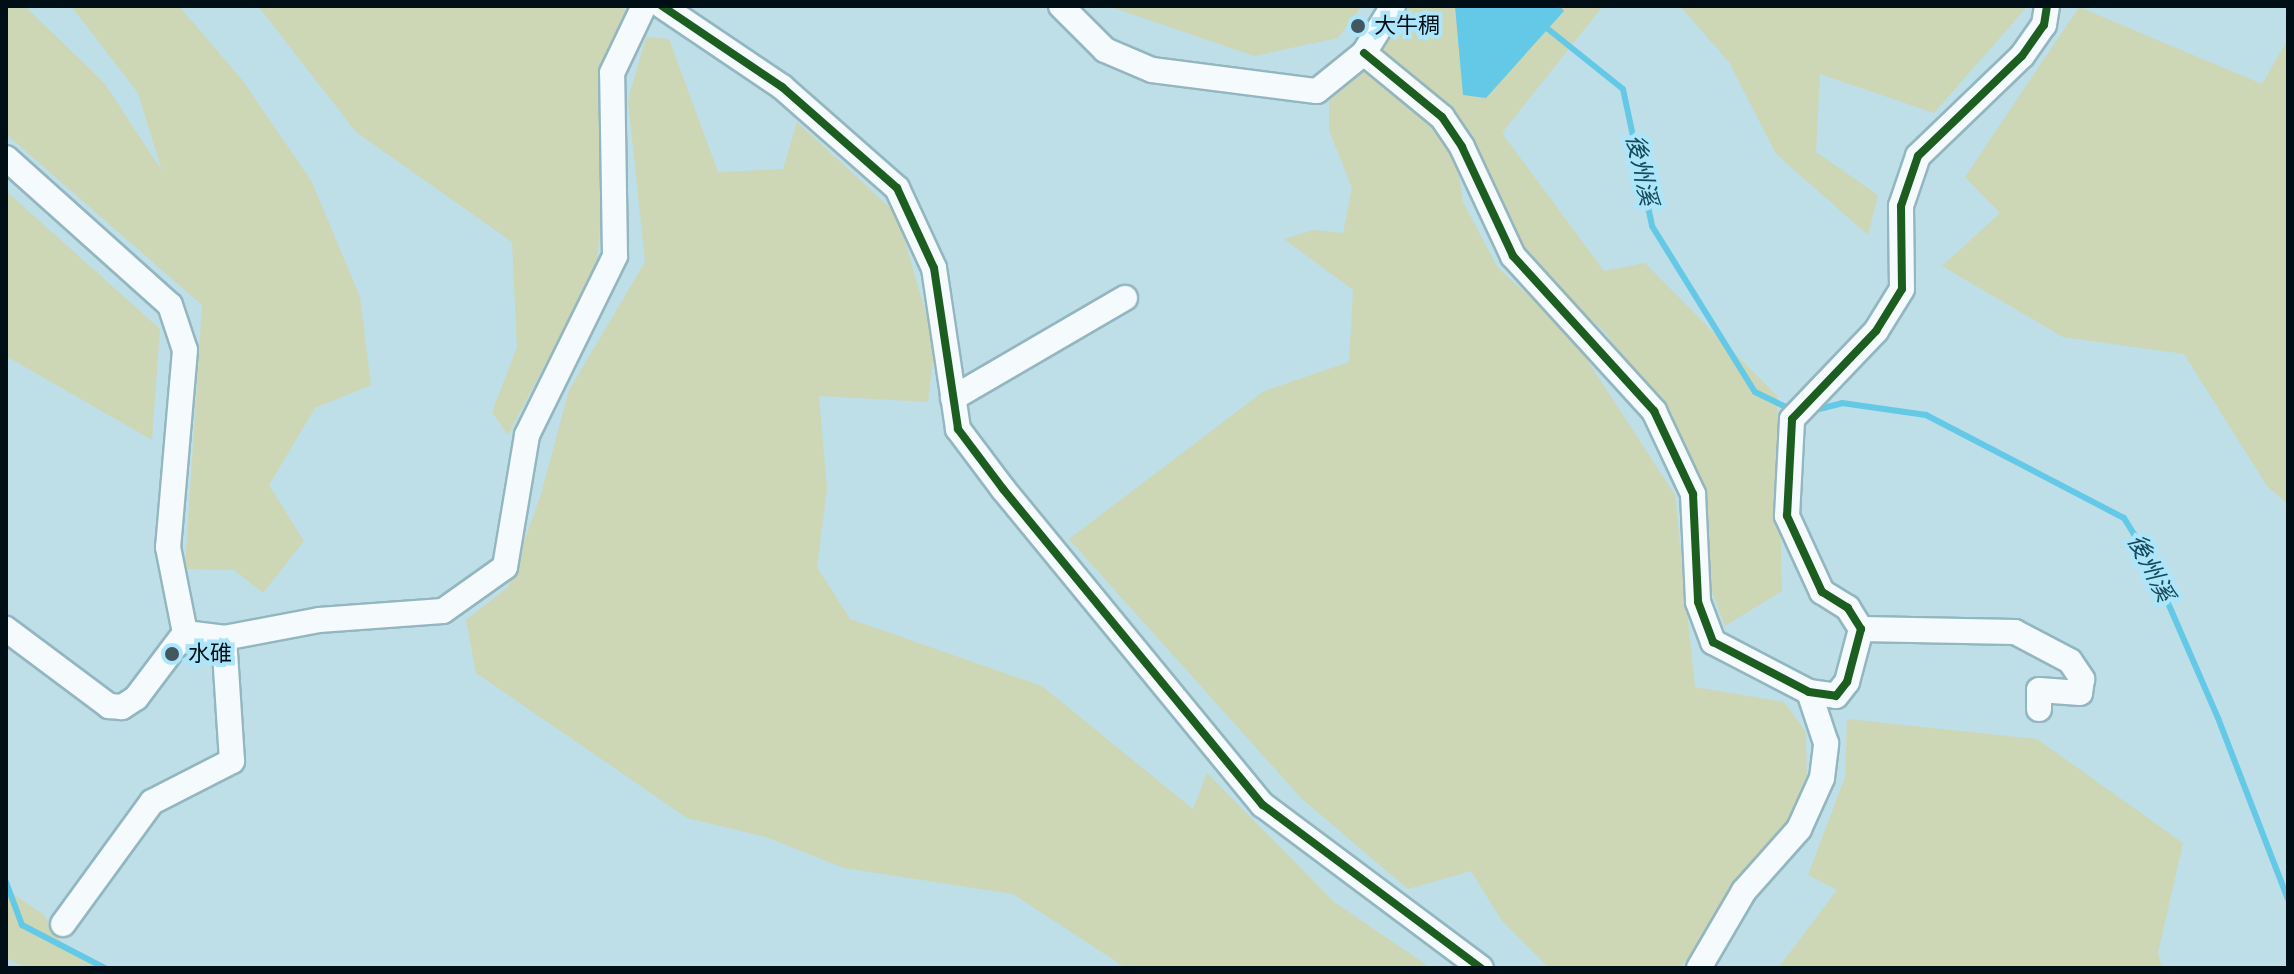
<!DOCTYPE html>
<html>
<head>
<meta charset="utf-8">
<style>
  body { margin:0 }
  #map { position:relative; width:2294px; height:974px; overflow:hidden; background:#bedee8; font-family:"Times New Roman","Noto Sans TC",serif }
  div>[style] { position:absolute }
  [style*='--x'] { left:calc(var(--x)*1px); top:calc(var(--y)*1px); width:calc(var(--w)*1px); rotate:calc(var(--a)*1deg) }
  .green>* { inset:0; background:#ced7b5 }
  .water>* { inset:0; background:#63c9e6 }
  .stream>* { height:6px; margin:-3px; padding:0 3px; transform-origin:3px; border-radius:3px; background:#63c9e6 }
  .roads { filter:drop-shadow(2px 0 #93b6c0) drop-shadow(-2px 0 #93b6c0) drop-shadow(0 2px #93b6c0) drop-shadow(0 -2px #93b6c0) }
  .minor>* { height:24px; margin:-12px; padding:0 12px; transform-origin:12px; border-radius:12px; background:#f5fafc }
  .cycleway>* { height:8px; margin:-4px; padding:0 4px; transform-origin:4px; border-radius:4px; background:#1b5e20 }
  .dots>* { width:22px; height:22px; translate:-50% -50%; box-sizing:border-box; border:4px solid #ade6fa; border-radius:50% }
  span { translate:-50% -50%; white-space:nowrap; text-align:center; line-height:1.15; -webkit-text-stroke:8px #ade6fa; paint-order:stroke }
  .poi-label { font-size:22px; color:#000f15 }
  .left { translate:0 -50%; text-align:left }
  .water-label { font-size:24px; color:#144a5a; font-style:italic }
  .frame { position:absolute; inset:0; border:8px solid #000f15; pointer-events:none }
</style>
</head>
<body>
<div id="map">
  <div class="green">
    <div style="clip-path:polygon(6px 6px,25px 6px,105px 84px,162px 171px,138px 93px,71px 6px,179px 6px,243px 81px,312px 182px,360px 297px,371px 385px,315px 408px,269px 485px,304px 541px,263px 593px,234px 570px,185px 569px,202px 305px,6px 134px)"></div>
    <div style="clip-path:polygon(258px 6px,619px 6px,630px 13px,612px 73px,597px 266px,508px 435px,492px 412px,517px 347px,512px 242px,356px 132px)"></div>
    <div style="clip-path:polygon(1108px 6px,1362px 6px,1338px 38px,1254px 56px)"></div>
    <div style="clip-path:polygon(1404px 6px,1455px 6px,1457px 23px,1563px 11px,1560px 6px,1603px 6px,1502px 133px,1604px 271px,1645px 263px,1777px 396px,1782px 591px,1725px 626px,1712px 592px,1705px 497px,1606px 333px,1524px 259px,1437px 98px,1381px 49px)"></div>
    <div style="clip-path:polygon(1680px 6px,2023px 6px,2025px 9px,1934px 113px,1820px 74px,1816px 152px,1878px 195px,1868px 235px,1776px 154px,1729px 62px)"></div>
    <div style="clip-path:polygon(2079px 7px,2262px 84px,2288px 39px,2288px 504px,2267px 486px,2184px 354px,2063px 337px,1942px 266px,2000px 213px,1965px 177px)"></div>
    <div style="clip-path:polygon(646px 37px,669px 39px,718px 172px,783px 169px,797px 122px,897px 214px,935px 345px,928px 402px,819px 396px,827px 489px,817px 567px,850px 619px,1042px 686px,1193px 809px,1207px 773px,1333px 901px,1431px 968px,1126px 968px,1013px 894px,844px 868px,766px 837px,687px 818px,476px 673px,466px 620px,508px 587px,541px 494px,569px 390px,645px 262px,628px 100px)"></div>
    <div style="clip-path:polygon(1366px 70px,1454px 143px,1463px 202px,1498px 268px,1569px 332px,1675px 495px,1695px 687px,1784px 702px,1806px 732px,1807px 792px,1775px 858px,1679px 968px,1549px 968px,1502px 921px,1471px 871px,1408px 889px,1302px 799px,1069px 539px,1264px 391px,1349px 362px,1353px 290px,1284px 239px,1313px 230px,1343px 233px,1352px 188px,1329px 130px,1329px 101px)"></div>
    <div style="clip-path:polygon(6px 191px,160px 329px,152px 440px,6px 356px)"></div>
    <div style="clip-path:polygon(1847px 719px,2037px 739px,2183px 843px,2158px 953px,2162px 968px,1778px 968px,1837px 890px,1808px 875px,1845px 777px)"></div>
    <div style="clip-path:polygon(6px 889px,44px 915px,64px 946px,104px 968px,27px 968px,6px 958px)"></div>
  </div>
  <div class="water">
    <div style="clip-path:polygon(1455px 6px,1560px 6px,1564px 11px,1486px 98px,1463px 95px)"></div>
  </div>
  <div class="stream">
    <div style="--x:1543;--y:25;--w:102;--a:38.7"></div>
    <div style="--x:1623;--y:89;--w:140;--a:78"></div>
    <div style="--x:1652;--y:226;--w:195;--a:58.2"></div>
    <div style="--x:1755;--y:392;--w:32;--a:26"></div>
    <div style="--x:1811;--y:411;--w:32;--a:-14"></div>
    <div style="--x:1842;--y:403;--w:85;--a:8.1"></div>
    <div style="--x:1926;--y:415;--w:223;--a:27.5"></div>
    <div style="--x:2124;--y:518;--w:46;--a:58.4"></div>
    <div style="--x:2148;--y:557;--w:176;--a:66.5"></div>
    <div style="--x:2218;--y:718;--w:194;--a:68.9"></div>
    <div style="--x:6;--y:882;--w:46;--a:69.6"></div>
    <div style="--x:22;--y:925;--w:93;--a:27.4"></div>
  </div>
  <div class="roads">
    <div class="minor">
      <div style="--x:662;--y:6;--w:145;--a:34"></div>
      <div style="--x:782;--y:87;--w:153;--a:41.3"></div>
      <div style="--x:897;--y:188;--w:88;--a:65.2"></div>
      <div style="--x:934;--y:268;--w:163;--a:81.5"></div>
      <div style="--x:958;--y:429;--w:75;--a:53.1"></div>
      <div style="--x:1003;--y:489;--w:409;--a:50.6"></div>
      <div style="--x:1263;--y:805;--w:272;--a:36.8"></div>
      <div style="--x:1061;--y:6;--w:62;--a:45"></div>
      <div style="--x:1105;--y:50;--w:51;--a:23.1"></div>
      <div style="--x:1152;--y:70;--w:166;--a:7.3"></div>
      <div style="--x:1317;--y:91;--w:60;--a:-39"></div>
      <div style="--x:1364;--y:53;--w:55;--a:-58.3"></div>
      <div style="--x:1364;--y:53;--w:101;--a:39.4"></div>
      <div style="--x:1442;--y:117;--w:36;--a:56"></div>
      <div style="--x:1462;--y:147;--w:120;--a:64.9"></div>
      <div style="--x:1513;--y:256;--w:210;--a:47.7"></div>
      <div style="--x:1654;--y:411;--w:92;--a:64.8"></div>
      <div style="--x:1693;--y:494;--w:108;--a:87.3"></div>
      <div style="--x:1698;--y:602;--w:43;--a:69.4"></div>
      <div style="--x:1713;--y:642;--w:108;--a:27.5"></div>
      <div style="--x:1809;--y:692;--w:27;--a:8"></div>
      <div style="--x:1836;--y:696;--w:18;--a:-52"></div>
      <div style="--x:1847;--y:682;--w:55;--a:-75.2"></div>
      <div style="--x:1861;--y:629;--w:25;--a:-122"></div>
      <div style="--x:1848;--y:608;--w:31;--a:-148"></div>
      <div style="--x:1822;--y:592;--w:84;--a:-114.7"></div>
      <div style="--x:1787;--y:516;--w:97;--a:-87"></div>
      <div style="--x:1792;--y:419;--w:122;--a:-46.3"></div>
      <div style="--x:1876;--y:331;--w:49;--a:-58.2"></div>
      <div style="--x:1902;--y:289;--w:83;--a:-90.7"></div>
      <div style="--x:1901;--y:206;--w:53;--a:-71.2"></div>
      <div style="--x:1918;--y:156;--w:144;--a:-43.9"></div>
      <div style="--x:2022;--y:56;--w:38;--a:-55"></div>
      <div style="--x:2044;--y:25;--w:19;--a:-81"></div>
      <div style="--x:6;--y:158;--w:220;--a:41.9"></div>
      <div style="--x:170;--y:305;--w:47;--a:71.6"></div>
      <div style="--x:185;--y:350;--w:198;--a:94.9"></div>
      <div style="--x:168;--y:547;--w:88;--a:78.8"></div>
      <div style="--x:185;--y:633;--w:81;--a:127"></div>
      <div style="--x:136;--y:698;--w:17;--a:147"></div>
      <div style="--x:122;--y:707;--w:13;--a:-176"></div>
      <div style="--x:109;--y:706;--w:129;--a:-143.2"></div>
      <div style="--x:953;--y:398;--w:199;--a:-30.2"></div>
      <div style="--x:1861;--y:629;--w:154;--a:1.1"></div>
      <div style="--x:2015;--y:632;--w:62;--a:27.8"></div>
      <div style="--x:2070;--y:661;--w:22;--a:56"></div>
      <div style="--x:2082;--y:679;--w:14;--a:98"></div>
      <div style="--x:2080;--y:693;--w:41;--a:-175.8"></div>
      <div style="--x:2039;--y:690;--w:19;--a:90"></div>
      <div style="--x:185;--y:633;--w:39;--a:7"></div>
      <div style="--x:224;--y:638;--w:97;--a:-10.7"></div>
      <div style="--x:319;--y:620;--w:124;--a:-4.2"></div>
      <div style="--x:443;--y:611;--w:76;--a:-35.4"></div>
      <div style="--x:505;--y:567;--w:134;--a:-80.5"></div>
      <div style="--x:527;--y:435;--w:199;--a:-63.8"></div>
      <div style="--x:615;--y:256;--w:183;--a:-90.9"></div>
      <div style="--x:612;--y:73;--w:74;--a:-64.5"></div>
      <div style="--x:63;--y:924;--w:151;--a:-53.9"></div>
      <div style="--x:152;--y:802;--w:90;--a:-27.1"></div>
      <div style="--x:232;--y:761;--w:123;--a:-93.7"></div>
      <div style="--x:1699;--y:968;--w:89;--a:-59.7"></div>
      <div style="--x:1744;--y:891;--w:83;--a:-48.4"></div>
      <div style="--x:1799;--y:829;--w:56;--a:-65.7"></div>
      <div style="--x:1822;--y:778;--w:35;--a:-83"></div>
      <div style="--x:1826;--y:743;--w:54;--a:-108.4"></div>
    </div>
  </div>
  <div class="cycleway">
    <div style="--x:662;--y:6;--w:145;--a:34"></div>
    <div style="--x:782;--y:87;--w:153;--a:41.3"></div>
    <div style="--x:897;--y:188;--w:88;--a:65.2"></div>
    <div style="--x:934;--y:268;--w:163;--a:81.5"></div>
    <div style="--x:958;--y:429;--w:75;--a:53.1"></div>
    <div style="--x:1003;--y:489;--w:409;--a:50.6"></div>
    <div style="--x:1263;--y:805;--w:272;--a:36.8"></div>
    <div style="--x:1364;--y:53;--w:101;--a:39.4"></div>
    <div style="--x:1442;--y:117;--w:36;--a:56"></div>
    <div style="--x:1462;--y:147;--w:120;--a:64.9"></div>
    <div style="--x:1513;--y:256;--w:210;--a:47.7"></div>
    <div style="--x:1654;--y:411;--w:92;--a:64.8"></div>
    <div style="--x:1693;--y:494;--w:108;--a:87.3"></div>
    <div style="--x:1698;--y:602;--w:43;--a:69.4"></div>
    <div style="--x:1713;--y:642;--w:108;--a:27.5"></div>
    <div style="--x:1809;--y:692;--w:27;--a:8"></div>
    <div style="--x:1836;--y:696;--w:18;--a:-52"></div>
    <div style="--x:1847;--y:682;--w:55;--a:-75.2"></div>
    <div style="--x:1861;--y:629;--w:25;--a:-122"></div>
    <div style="--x:1848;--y:608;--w:31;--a:-148"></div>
    <div style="--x:1822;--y:592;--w:84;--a:-114.7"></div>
    <div style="--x:1787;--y:516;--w:97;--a:-87"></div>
    <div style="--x:1792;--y:419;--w:122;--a:-46.3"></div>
    <div style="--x:1876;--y:331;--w:49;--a:-58.2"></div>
    <div style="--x:1902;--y:289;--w:83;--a:-90.7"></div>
    <div style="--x:1901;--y:206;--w:53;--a:-71.2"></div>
    <div style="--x:1918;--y:156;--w:144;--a:-43.9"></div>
    <div style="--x:2022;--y:56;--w:38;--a:-55"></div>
    <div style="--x:2044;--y:25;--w:19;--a:-81"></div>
  </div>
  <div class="dots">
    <div style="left:1358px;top:26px;background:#42575f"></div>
    <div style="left:172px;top:654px;background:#42575f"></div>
  </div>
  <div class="poi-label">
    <span class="left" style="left:1374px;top:26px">大牛稠</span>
    <span class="left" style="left:188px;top:654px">水碓</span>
  </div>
  <div class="water-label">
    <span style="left:1641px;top:170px;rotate:78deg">後州溪</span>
    <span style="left:2150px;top:568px;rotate:63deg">後州溪</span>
  </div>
  <div class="frame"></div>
</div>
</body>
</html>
